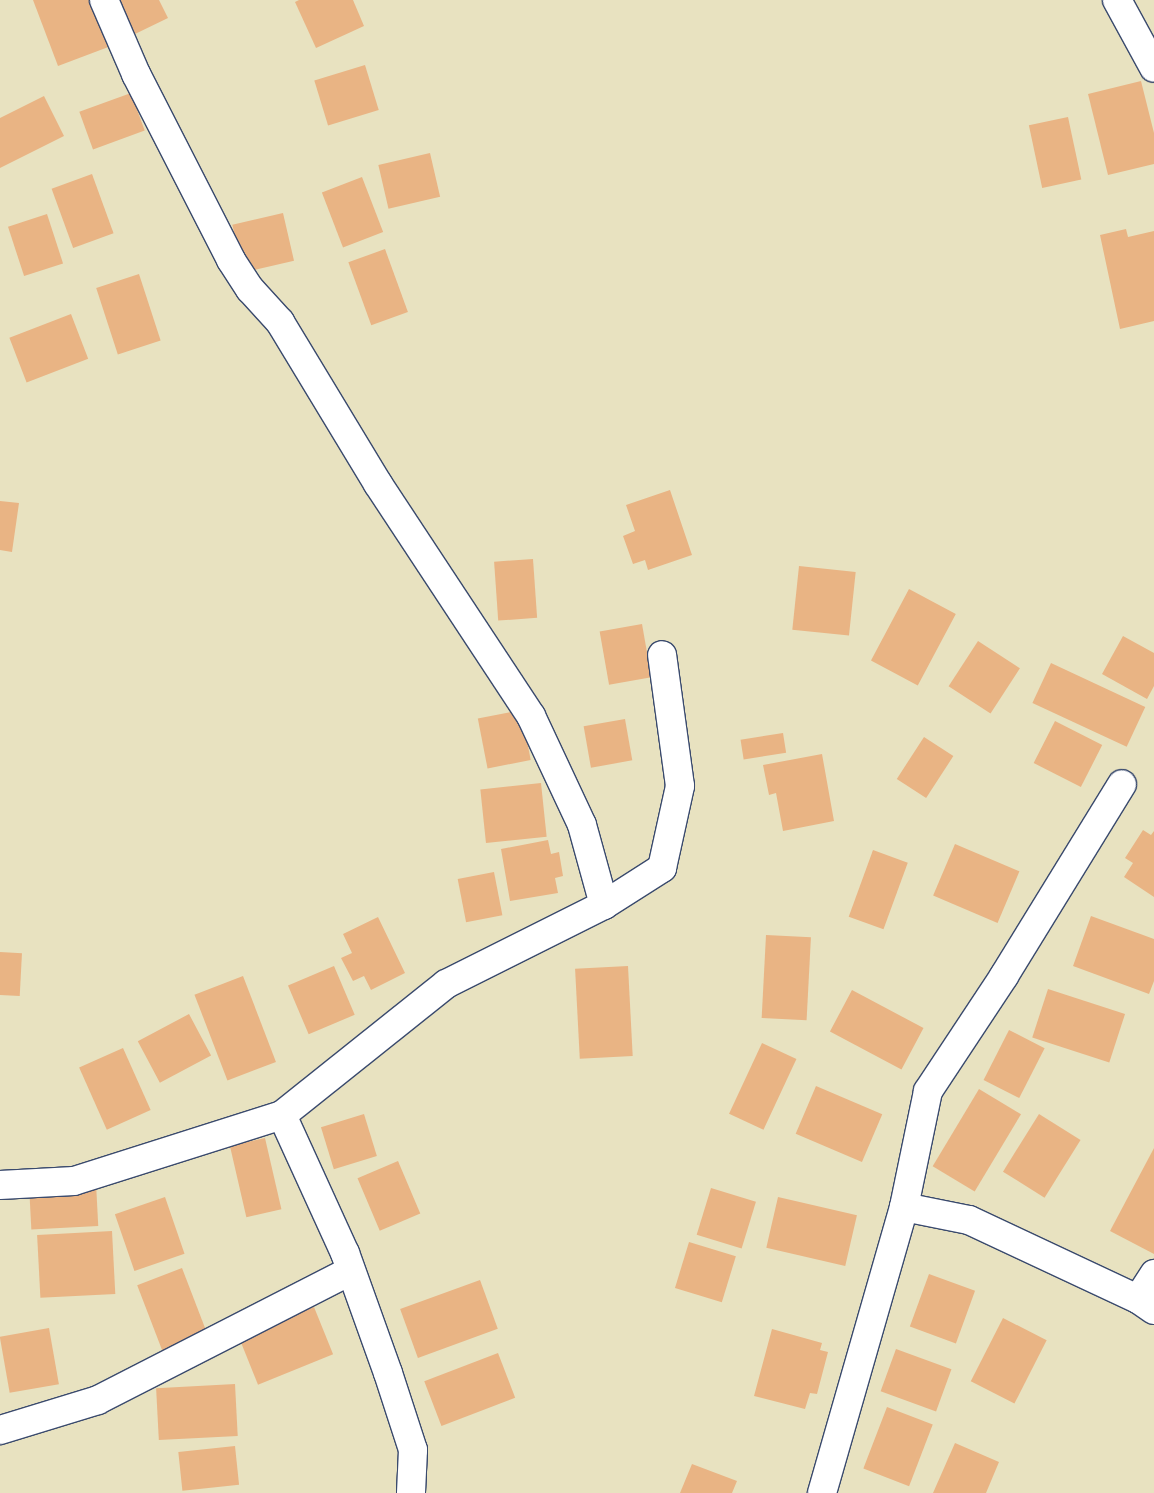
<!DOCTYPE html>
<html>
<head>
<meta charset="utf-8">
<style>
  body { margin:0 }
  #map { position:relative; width:1154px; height:1493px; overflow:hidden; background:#e8e2c0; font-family:"Old Standard TT",serif }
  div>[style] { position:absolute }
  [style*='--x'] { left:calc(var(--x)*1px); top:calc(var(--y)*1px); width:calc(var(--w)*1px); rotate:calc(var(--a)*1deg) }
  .building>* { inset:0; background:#e9b484; transform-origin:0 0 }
  .roads { filter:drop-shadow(1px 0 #3a4a6d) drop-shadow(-1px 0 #3a4a6d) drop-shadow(0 1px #3a4a6d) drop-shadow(0 -1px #3a4a6d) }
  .minor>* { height:28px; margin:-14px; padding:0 14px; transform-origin:14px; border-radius:14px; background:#fff }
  span { translate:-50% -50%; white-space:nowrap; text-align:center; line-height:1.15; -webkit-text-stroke:4.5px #fbf7ec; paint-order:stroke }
</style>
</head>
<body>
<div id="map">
  <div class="building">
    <div style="clip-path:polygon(33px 0,93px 0,111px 46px,58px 66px)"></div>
    <div style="clip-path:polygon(118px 0,159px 0,168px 18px,135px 34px)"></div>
    <div style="clip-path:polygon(299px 0,353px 0,364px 26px,316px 48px,295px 2px)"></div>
    <div style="left:365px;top:65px;width:47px;height:53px;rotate:73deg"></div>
    <div style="clip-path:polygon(1141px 81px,1154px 133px,1154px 164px,1108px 175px,1088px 94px)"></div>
    <div style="left:131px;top:93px;width:40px;height:55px;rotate:70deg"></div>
    <div style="clip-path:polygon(44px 96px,64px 136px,0 168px,0 118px)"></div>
    <div style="left:1068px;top:117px;width:64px;height:40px;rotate:78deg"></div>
    <div style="left:430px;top:153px;width:45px;height:53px;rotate:77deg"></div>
    <div style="left:92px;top:174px;width:63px;height:43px;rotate:70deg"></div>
    <div style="left:362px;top:177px;width:59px;height:43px;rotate:69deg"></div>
    <div style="left:283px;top:213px;width:49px;height:52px;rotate:77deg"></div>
    <div style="left:47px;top:214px;width:52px;height:41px;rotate:72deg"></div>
    <div style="clip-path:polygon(1126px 229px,1128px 237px,1154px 231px,1154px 321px,1120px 329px,1100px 235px)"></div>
    <div style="left:385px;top:249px;width:67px;height:39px;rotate:70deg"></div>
    <div style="left:139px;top:274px;width:70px;height:45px;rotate:72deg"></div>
    <div style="left:71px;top:314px;width:48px;height:66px;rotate:69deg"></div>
    <div style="clip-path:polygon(670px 490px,692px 555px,648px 570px,645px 560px,633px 564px,623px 536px,635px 531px,626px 505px)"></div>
    <div style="clip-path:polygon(0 501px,19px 503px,12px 552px,0 550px)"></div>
    <div style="left:533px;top:559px;width:59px;height:39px;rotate:86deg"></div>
    <div style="left:799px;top:566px;width:57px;height:64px;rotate:6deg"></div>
    <div style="left:909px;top:589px;width:53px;height:81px;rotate:28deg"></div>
    <div style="left:642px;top:624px;width:54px;height:43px;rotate:80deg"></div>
    <div style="clip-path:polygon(1123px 636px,1154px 653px,1154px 686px,1147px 699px,1102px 674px)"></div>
    <div style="left:978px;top:641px;width:50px;height:54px;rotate:33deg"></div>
    <div style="left:1051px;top:663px;width:104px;height:44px;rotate:25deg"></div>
    <div style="left:521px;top:710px;width:51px;height:44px;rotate:79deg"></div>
    <div style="left:625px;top:719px;width:42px;height:42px;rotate:80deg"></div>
    <div style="left:1055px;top:721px;width:53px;height:47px;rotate:27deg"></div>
    <div style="left:783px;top:733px;width:20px;height:43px;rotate:81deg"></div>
    <div style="left:924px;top:737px;width:35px;height:50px;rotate:33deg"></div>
    <div style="clip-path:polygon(822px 754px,834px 821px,783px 831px,776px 793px,769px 795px,763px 765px)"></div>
    <div style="left:541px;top:783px;width:54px;height:61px;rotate:84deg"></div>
    <div style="clip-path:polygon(1143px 830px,1151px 835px,1154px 831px,1154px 897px,1124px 877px,1133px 863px,1125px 858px)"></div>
    <div style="clip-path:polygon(548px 840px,551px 854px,559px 852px,563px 876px,555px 878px,558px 893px,510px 901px,501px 849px)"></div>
    <div style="left:955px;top:844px;width:70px;height:56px;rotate:23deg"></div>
    <div style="left:873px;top:850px;width:37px;height:71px;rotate:20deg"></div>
    <div style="left:494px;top:872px;width:44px;height:37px;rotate:79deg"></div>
    <div style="clip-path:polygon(1091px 916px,1154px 939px,1154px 981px,1149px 994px,1073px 966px)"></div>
    <div style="clip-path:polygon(378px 917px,405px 973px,371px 990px,364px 976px,353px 981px,341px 958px,352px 953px,343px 934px)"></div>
    <div style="left:766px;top:935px;width:45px;height:83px;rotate:3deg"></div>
    <div style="left:0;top:952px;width:22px;height:43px;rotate:3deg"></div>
    <div style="left:334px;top:966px;width:53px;height:50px;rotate:67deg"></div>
    <div style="left:628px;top:966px;width:90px;height:53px;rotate:87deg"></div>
    <div style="left:243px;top:976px;width:92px;height:52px;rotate:69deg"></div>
    <div style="left:1048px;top:989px;width:81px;height:51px;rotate:18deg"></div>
    <div style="left:852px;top:990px;width:81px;height:47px;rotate:28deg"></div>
    <div style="left:189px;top:1014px;width:47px;height:58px;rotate:62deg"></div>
    <div style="left:1009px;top:1030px;width:40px;height:56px;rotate:27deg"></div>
    <div style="left:762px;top:1043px;width:38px;height:78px;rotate:25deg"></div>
    <div style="left:123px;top:1048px;width:68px;height:48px;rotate:66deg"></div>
    <div style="left:816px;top:1086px;width:72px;height:52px;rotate:23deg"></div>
    <div style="left:979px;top:1089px;width:49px;height:90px;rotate:31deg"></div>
    <div style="left:364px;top:1114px;width:44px;height:45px;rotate:73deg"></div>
    <div style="left:1039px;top:1114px;width:49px;height:68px;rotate:32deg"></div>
    <div style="left:265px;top:1138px;width:73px;height:36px;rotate:77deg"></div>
    <div style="clip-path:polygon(1154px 1148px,1154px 1254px,1110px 1231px)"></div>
    <div style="left:398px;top:1161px;width:57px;height:44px;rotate:67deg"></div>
    <div style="left:96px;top:1183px;width:43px;height:67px;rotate:87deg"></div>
    <div style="left:711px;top:1188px;width:47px;height:49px;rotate:17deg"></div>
    <div style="left:165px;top:1197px;width:60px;height:53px;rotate:71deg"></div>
    <div style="left:778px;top:1197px;width:81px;height:52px;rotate:13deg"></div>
    <div style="left:112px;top:1231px;width:63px;height:75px;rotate:87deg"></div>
    <div style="left:689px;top:1242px;width:49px;height:48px;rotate:17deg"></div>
    <div style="left:182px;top:1268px;width:71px;height:48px;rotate:69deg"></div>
    <div style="left:929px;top:1274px;width:49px;height:56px;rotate:20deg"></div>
    <div style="left:480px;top:1280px;width:52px;height:85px;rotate:70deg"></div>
    <div style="left:314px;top:1307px;width:51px;height:81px;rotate:68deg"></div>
    <div style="left:1003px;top:1318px;width:49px;height:71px;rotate:27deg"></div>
    <div style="left:49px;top:1328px;width:57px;height:50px;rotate:80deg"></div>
    <div style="clip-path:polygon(772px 1329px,822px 1343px,820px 1350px,828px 1352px,817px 1394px,810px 1393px,805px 1409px,754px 1396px)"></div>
    <div style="left:896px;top:1349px;width:59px;height:45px;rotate:20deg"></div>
    <div style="left:498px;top:1353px;width:48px;height:79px;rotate:69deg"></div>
    <div style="left:235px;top:1384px;width:52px;height:79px;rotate:87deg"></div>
    <div style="left:887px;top:1407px;width:49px;height:66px;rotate:21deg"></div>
    <div style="clip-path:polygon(955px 1443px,999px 1462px,986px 1493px,933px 1493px)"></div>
    <div style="left:235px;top:1446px;width:39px;height:57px;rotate:84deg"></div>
    <div style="clip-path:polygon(692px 1464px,737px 1481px,732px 1493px,680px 1493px)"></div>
  </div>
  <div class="roads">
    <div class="minor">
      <div style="--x:104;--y:0;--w:81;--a:66.6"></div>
      <div style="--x:136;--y:74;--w:209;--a:62.9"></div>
      <div style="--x:231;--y:260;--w:35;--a:57"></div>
      <div style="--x:250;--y:289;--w:45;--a:47.7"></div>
      <div style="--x:280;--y:322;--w:189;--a:58.8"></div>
      <div style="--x:378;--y:484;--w:278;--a:56.6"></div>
      <div style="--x:531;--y:716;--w:120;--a:64.9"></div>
      <div style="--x:582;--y:825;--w:83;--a:74.6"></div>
      <div style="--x:1117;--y:0;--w:77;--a:61.4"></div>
      <div style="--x:282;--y:1115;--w:152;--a:65.5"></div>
      <div style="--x:345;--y:1253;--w:127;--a:70.3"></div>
      <div style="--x:388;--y:1373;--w:81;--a:72"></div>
      <div style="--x:413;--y:1450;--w:43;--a:92.7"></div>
      <div style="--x:0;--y:1185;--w:74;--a:-3.1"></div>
      <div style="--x:74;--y:1181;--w:218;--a:-17.6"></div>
      <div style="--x:282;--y:1115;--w:210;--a:-38.6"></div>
      <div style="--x:446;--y:984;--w:177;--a:-26.6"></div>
      <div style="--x:604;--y:905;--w:69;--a:-32.5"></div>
      <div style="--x:662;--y:868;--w:84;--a:-77.6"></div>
      <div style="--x:680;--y:786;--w:132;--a:-97.8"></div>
      <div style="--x:904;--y:1207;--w:66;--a:11.3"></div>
      <div style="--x:969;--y:1220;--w:187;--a:25.1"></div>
      <div style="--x:1138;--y:1299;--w:19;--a:35"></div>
      <div style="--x:1138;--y:1299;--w:30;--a:-57"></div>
      <div style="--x:0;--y:1430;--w:102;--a:-17"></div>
      <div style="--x:98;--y:1400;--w:283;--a:-27.1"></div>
      <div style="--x:822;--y:1493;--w:298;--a:-74"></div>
      <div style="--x:904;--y:1207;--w:118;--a:-78.3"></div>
      <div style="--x:928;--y:1091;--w:138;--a:-56.5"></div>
      <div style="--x:1004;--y:976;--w:225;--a:-58.4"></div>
    </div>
  </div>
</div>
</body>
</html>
